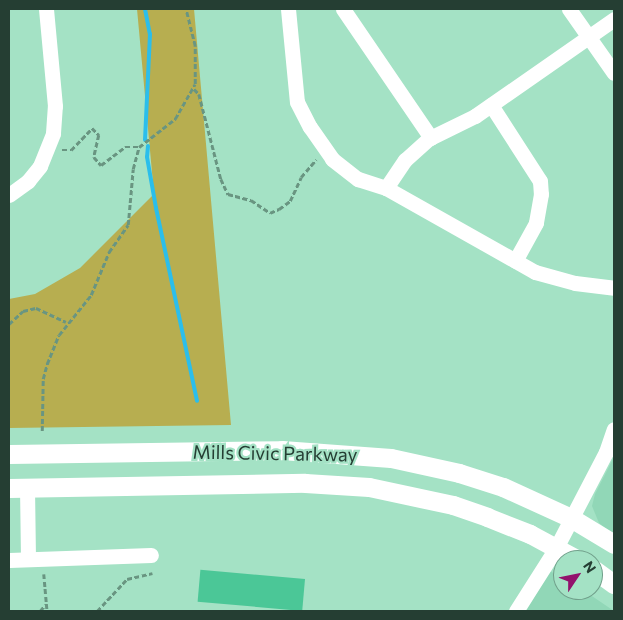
<!DOCTYPE html>
<html>
<head>
<meta charset="utf-8">
<style>
  body { margin:0 }
  #map { position:relative; width:623px; height:620px; overflow:hidden; background:#a4e2c5; font-family:Commissioner,sans-serif }
  div>[style] { position:absolute }
  [style*='--x'] { left:calc(var(--x)*1px); top:calc(var(--y)*1px); width:calc(var(--w)*1px); rotate:calc(var(--a)*1deg) }
  .built>* { inset:0; background:#91d7b7 }
  .green>* { inset:0; background:#b7ae50 }
  .stream>* { height:4px; margin:-2px; padding:0 2px; transform-origin:2px; border-radius:2px; background:#2bbeeb }
  .building>* { inset:0; background:#4bc797; transform-origin:0 0 }
  .path>* { height:2.5px; margin-top:-1.25px; transform-origin:0; background:repeating-linear-gradient(90deg,#699581 0 5px,transparent 0 7.5px) }
  .minor>* { height:15px; margin:-7.5px; padding:0 7.5px; transform-origin:7.5px; border-radius:7.5px; background:#fff }
  .major>* { height:19px; margin:-9.5px; padding:0 9.5px; transform-origin:9.5px; border-radius:9.5px; background:#fff }
  span { translate:-50% -50%; white-space:nowrap; text-align:center; line-height:1.15; -webkit-text-stroke:4.5px #a4e2c5; paint-order:stroke }
  .street-label { font-size:19px; color:#253e33 }
  .frame { position:absolute; inset:0; border:10px solid #253e33; pointer-events:none }
  .north { position:absolute; left:553px; top:550px; width:50px; height:50px; box-sizing:border-box; background:#a4e2c5; border:1px solid #71a08b; border-radius:50%; rotate:56deg; font-size:14px; font-weight:700; line-height:20px; text-align:center; color:#253e33 }
  .north::after { content:''; display:block; margin:auto; width:18px; height:22px; background:#93126d; clip-path:polygon(50% 0,100% 100%,50% 72%,0 100%) }
</style>
</head>
<body>
<div id="map">
  <div class="built">
    <div style="clip-path:polygon(614px 457px,614px 535px,599px 523px,592px 506px,595px 494px)"></div>
    <div style="clip-path:polygon(550px 571px,563px 579px,563px 590px,583px 590px,614px 611px,526px 611px)"></div>
  </div>
  <div class="green">
    <div style="clip-path:polygon(137px 9px,194px 9px,231px 425px,9px 428px,9px 299px,35px 294px,80px 268px,154px 194px)"></div>
  </div>
  <div class="stream">
    <div style="--x:145;--y:9;--w:25;--a:79"></div>
    <div style="--x:150;--y:34;--w:106;--a:92.7"></div>
    <div style="--x:148;--y:146;--w:11;--a:95"></div>
    <div style="--x:147;--y:157;--w:52;--a:80"></div>
    <div style="--x:156;--y:208;--w:197;--a:78"></div>
  </div>
  <div class="building">
    <div style="left:305px;top:579px;width:32px;height:105px;rotate:95deg"></div>
  </div>
  <div class="path">
    <div style="--x:194;--y:89;--w:7;--a:45"></div>
    <div style="--x:199;--y:94;--w:88;--a:75.5"></div>
    <div style="--x:221;--y:179;--w:17;--a:65"></div>
    <div style="--x:228;--y:194;--w:24;--a:15"></div>
    <div style="--x:251;--y:200;--w:23;--a:34"></div>
    <div style="--x:270;--y:213;--w:10;--a:-24"></div>
    <div style="--x:279;--y:209;--w:14;--a:-36"></div>
    <div style="--x:290;--y:201;--w:26;--a:-65"></div>
    <div style="--x:301;--y:177;--w:23;--a:-49"></div>
    <div style="--x:62;--y:150;--w:9;--a:0"></div>
    <div style="--x:71;--y:150;--w:30;--a:-46"></div>
    <div style="--x:92;--y:128;--w:10;--a:45"></div>
    <div style="--x:99;--y:135;--w:23;--a:103"></div>
    <div style="--x:94;--y:157;--w:11;--a:49"></div>
    <div style="--x:101;--y:165;--w:30;--a:-37"></div>
    <div style="--x:125;--y:147;--w:14;--a:0"></div>
    <div style="--x:9;--y:324;--w:19;--a:-43"></div>
    <div style="--x:23;--y:311;--w:13;--a:-13"></div>
    <div style="--x:36;--y:308;--w:33;--a:25"></div>
    <div style="--x:42;--y:431;--w:52;--a:-88.9"></div>
    <div style="--x:43;--y:379;--w:16;--a:-75"></div>
    <div style="--x:47;--y:364;--w:31;--a:-68"></div>
    <div style="--x:59;--y:335;--w:51;--a:-51.3"></div>
    <div style="--x:91;--y:295;--w:47;--a:-67.3"></div>
    <div style="--x:109;--y:252;--w:33;--a:-55"></div>
    <div style="--x:128;--y:225;--w:56;--a:-84.9"></div>
    <div style="--x:133;--y:169;--w:23;--a:-75"></div>
    <div style="--x:139;--y:147;--w:46;--a:-37.9"></div>
    <div style="--x:175;--y:119;--w:40;--a:-60.3"></div>
    <div style="--x:195;--y:84;--w:38;--a:-90"></div>
    <div style="--x:195;--y:46;--w:38;--a:-104"></div>
    <div style="--x:44;--y:574;--w:37;--a:85"></div>
    <div style="--x:40;--y:611;--w:8;--a:-50"></div>
    <div style="--x:97;--y:611;--w:44;--a:-46.8"></div>
    <div style="--x:127;--y:579;--w:26;--a:-13"></div>
  </div>
  <div class="minor">
    <div style="--x:288;--y:9;--w:93;--a:84.5"></div>
    <div style="--x:297;--y:102;--w:28;--a:63"></div>
    <div style="--x:310;--y:127;--w:39;--a:55"></div>
    <div style="--x:332;--y:159;--w:33;--a:38"></div>
    <div style="--x:358;--y:179;--w:29;--a:18"></div>
    <div style="--x:386;--y:188;--w:171;--a:29.4"></div>
    <div style="--x:535;--y:272;--w:41;--a:15.4"></div>
    <div style="--x:575;--y:283;--w:39;--a:7"></div>
    <div style="--x:343;--y:9;--w:156;--a:55.7"></div>
    <div style="--x:569;--y:9;--w:78;--a:54.9"></div>
    <div style="--x:491;--y:105;--w:90;--a:57.2"></div>
    <div style="--x:540;--y:181;--w:13;--a:86"></div>
    <div style="--x:541;--y:194;--w:29;--a:100"></div>
    <div style="--x:536;--y:223;--w:43;--a:118.9"></div>
    <div style="--x:386;--y:188;--w:34;--a:-56"></div>
    <div style="--x:405;--y:160;--w:31;--a:-42"></div>
    <div style="--x:428;--y:139;--w:52;--a:-26.1"></div>
    <div style="--x:475;--y:116;--w:169;--a:-34.9"></div>
    <div style="--x:9;--y:195;--w:24;--a:-36"></div>
    <div style="--x:28;--y:181;--w:19;--a:-51"></div>
    <div style="--x:40;--y:166;--w:35;--a:-68"></div>
    <div style="--x:53;--y:133;--w:27;--a:-86"></div>
    <div style="--x:55;--y:106;--w:97;--a:-95.3"></div>
    <div style="--x:27;--y:487;--w:72;--a:89.2"></div>
    <div style="--x:9;--y:560;--w:142;--a:-2"></div>
    <div style="--x:516;--y:611;--w:75;--a:-57.6"></div>
    <div style="--x:556;--y:548;--w:108;--a:-62.5"></div>
    <div style="--x:606;--y:452;--w:24;--a:-71"></div>
  </div>
  <div class="major">
    <div style="--x:9;--y:454;--w:273;--a:-0.8"></div>
    <div style="--x:282;--y:450;--w:109;--a:4.2"></div>
    <div style="--x:391;--y:458;--w:70;--a:12.4"></div>
    <div style="--x:459;--y:473;--w:46;--a:17.7"></div>
    <div style="--x:503;--y:487;--w:75;--a:24.5"></div>
    <div style="--x:571;--y:518;--w:50;--a:31.2"></div>
    <div style="--x:9;--y:488;--w:296;--a:-1"></div>
    <div style="--x:305;--y:483;--w:64;--a:3.6"></div>
    <div style="--x:369;--y:487;--w:86;--a:12.1"></div>
    <div style="--x:453;--y:505;--w:36;--a:19"></div>
    <div style="--x:487;--y:517;--w:46;--a:21.6"></div>
    <div style="--x:530;--y:534;--w:55;--a:28.4"></div>
    <div style="--x:593;--y:569;--w:26;--a:36"></div>
  </div>
  <div class="street-label">
    <span style="left:275px;top:453px;rotate:1deg">Mills Civic Parkway</span>
  </div>
  <div class="frame"></div>
  <div class="north">N</div>
</div>
</body>
</html>
